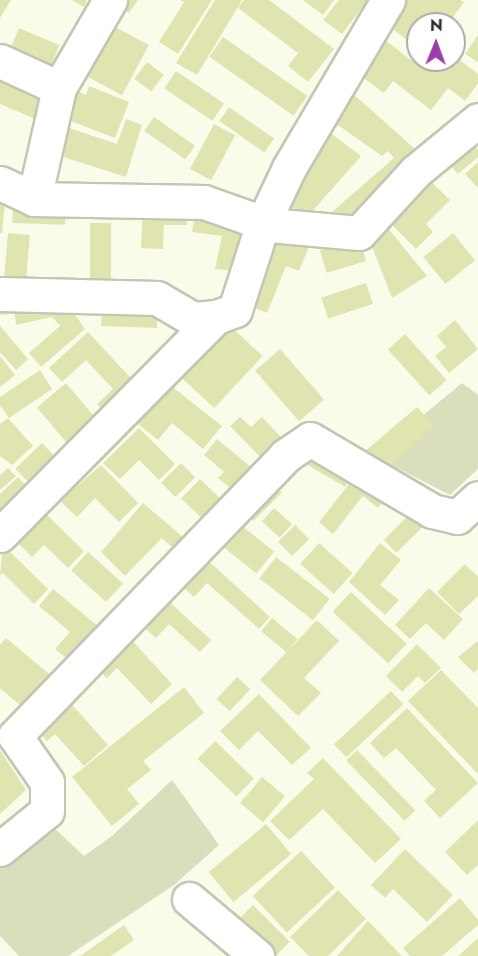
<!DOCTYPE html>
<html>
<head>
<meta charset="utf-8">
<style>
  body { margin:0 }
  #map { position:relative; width:478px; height:956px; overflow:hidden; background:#fafcea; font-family:Jost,sans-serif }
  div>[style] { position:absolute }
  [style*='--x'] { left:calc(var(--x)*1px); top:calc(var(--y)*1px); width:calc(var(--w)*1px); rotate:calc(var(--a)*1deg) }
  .green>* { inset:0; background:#dbdebd }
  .building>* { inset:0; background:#e0e4b0; transform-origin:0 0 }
  .roads { filter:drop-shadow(2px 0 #c4c6b4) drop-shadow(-2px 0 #c4c6b4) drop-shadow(0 2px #c4c6b4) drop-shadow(0 -2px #c4c6b4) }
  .minor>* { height:33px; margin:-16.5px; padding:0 16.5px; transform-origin:16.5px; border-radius:16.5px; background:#fff }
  span { translate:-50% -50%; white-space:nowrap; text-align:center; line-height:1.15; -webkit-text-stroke:6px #fff; paint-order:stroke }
  .north { position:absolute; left:406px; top:12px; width:60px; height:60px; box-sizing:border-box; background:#fff; border:2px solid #abaca9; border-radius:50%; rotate:1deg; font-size:16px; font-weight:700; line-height:24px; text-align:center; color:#2e2f28 }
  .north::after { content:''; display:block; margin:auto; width:21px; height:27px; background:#9b40aa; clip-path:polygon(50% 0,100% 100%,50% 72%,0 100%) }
</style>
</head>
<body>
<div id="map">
  <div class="green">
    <div style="clip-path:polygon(462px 383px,478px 395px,478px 469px,450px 495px,374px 456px)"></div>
    <div style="clip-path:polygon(172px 780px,219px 845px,174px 885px,68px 956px,19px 956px,0 936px,0 857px,53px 827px,84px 856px,112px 836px)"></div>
  </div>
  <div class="building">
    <div style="clip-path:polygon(0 0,11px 0,0 18px)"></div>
    <div style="clip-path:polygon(72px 0,87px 0,84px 7px)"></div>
    <div style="clip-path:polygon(112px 0,138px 0,129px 13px)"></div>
    <div style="clip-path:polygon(180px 0,212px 0,178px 54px,159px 42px,184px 2px)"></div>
    <div style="clip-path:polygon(215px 0,242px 0,197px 75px,176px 63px)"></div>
    <div style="clip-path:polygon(244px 0,269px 0,334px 49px,308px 82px,288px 66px,298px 53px,238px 8px)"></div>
    <div style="clip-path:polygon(303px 0,334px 0,323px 15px)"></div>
    <div style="clip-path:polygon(339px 0,368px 0,342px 34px,323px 20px)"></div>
    <div style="clip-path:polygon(398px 0,460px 0,464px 2px,448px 24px,418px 24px,417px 48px,385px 23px)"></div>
    <div style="left:102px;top:20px;width:53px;height:57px;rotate:28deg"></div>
    <div style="left:19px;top:28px;width:44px;height:25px;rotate:23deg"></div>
    <div style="clip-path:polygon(377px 34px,415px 63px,447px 60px,455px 66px,460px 60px,478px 74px,478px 83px,465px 101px,448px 88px,431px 110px,393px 81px,384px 93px,351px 69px)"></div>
    <div style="clip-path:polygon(478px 35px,478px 62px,465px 54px)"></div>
    <div style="left:223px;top:37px;width:103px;height:24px;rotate:35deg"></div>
    <div style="left:147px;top:62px;width:21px;height:21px;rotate:37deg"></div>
    <div style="clip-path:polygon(0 66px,53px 88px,40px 121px,0 104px)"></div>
    <div style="left:176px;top:71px;width:58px;height:21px;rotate:34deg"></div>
    <div style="clip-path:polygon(343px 85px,423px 156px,349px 219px,333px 211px,394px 158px,388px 151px,382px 156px,325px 116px)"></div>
    <div style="clip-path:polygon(89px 86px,129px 102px,115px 138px,55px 115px,66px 87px,86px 95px)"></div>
    <div style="left:229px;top:107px;width:55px;height:17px;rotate:35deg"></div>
    <div style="left:154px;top:117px;width:50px;height:17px;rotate:35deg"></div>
    <div style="clip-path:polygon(126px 119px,142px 125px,126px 177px,54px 154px,63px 126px,117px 144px)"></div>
    <div style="left:214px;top:124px;width:24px;height:51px;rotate:28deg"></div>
    <div style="clip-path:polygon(320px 125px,361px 156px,310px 214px,278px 203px)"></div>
    <div style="clip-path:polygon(466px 136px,478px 150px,478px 157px,458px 174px,443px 156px)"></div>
    <div style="clip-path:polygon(478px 162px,478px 188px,465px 174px)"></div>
    <div style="clip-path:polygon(423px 174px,450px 200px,426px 224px,433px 232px,416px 249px,382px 215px)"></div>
    <div style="clip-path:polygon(0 191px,6px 192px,2px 233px,0 233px)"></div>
    <div style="left:13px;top:203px;width:53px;height:20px;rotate:2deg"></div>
    <div style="clip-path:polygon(143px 208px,188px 210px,187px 225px,164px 225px,163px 249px,141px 248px)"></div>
    <div style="clip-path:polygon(195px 215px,246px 227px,235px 271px,215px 269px,222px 236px,192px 232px)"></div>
    <div style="clip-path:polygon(383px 222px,427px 276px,392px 298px,367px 234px)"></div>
    <div style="left:90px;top:223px;width:21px;height:58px"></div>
    <div style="clip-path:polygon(275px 230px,310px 244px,299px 271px,286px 266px,267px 313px,245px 304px)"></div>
    <div style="left:8px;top:233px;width:22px;height:51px;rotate:5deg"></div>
    <div style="left:453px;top:233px;width:35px;height:38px;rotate:51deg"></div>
    <div style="left:359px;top:238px;width:24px;height:41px;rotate:73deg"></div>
    <div style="left:366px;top:283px;width:22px;height:47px;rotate:72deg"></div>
    <div style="clip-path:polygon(8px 300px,9px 314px,0 315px,0 301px)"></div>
    <div style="clip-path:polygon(65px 300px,85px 329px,41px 367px,29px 353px,60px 326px,52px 317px,16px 325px,13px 301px)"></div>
    <div style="left:102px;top:302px;width:56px;height:24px;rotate:2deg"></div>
    <div style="clip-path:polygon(455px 320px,478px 349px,449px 373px,435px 356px,446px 347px,437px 336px)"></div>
    <div style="left:226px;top:322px;width:50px;height:71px;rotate:43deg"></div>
    <div style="clip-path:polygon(0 326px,28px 359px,16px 370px,0 352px)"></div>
    <div style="clip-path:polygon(88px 332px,140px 388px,110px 417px,97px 404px,113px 389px,86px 360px,62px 382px,49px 368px)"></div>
    <div style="left:405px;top:334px;width:62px;height:23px;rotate:48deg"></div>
    <div style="left:280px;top:349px;width:67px;height:33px;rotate:49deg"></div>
    <div style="clip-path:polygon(0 356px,15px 375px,0 387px)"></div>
    <div style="clip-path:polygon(40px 370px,52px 389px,9px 418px,0 405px,0 397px)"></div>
    <div style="left:66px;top:383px;width:59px;height:38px;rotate:50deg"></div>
    <div style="clip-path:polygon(170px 385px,222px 426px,203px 449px,172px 423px,158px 440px,138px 424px)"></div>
    <div style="clip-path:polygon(417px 407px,434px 426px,388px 469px,363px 453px)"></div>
    <div style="clip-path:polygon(240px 417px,251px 427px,262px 417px,281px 437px,260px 457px,230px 426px)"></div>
    <div style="clip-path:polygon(8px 418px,33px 446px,12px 465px,0 456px,0 424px)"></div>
    <div style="clip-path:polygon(139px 428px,175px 464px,159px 480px,139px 460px,120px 479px,103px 463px)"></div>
    <div style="clip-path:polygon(217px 439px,252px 468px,233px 490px,218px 478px,224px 472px,204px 455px)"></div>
    <div style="left:42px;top:443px;width:29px;height:37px;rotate:46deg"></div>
    <div style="left:309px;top:444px;width:53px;height:19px;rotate:30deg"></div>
    <div style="left:181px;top:463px;width:20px;height:28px;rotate:45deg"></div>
    <div style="clip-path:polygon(101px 465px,138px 503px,119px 522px,95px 498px,77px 517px,60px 501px)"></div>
    <div style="clip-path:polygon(8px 468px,16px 476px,0 490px,0 475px)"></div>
    <div style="clip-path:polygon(357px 474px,390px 493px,378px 508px,363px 496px,333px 534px,319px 522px)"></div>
    <div style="clip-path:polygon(18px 477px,30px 490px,4px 514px,0 509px,0 494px)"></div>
    <div style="left:200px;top:479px;width:30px;height:27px;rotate:44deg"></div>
    <div style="left:274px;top:485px;width:11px;height:40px;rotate:45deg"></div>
    <div style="clip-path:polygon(143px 503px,184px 538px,174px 549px,162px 538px,125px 576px,101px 552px)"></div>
    <div style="left:274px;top:508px;width:24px;height:18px;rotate:42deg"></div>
    <div style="left:415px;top:509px;width:18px;height:44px;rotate:45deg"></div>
    <div style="clip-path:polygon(44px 512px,84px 551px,68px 568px,44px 545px,32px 557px,16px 541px)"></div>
    <div style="left:236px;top:521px;width:49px;height:28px;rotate:39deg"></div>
    <div style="left:295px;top:525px;width:20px;height:24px;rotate:45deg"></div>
    <div style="left:319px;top:543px;width:45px;height:28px;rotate:42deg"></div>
    <div style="clip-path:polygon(380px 543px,401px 560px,380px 585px,399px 600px,385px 615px,349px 582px)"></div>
    <div style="clip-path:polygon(3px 545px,48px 589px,34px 604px,3px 573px,0 575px)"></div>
    <div style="left:88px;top:552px;width:47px;height:25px;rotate:42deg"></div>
    <div style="clip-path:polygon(203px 556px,270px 617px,259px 629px,207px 583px,194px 597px,178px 583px)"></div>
    <div style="left:276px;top:557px;width:68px;height:27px;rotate:38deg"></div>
    <div style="clip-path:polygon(465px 564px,478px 577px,478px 596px,459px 614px,437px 592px)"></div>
    <div style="clip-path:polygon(429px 588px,463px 619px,444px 640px,426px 623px,410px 639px,395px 625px)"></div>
    <div style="clip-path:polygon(53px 589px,100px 628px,71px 662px,55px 649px,70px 632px,39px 606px)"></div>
    <div style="left:351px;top:592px;width:76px;height:27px;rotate:43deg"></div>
    <div style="clip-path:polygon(164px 597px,211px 640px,200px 652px,169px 624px,156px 638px,140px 624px)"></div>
    <div style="left:272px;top:618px;width:33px;height:17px;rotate:40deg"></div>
    <div style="clip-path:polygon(317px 620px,339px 641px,304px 678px,321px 693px,298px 716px,260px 680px)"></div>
    <div style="clip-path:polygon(127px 635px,172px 684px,151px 704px,117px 668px,107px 678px,94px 665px)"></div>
    <div style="clip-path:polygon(6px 638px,54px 678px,27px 711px,0 688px,0 645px)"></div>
    <div style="clip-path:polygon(478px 641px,478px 669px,474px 673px,458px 657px)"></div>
    <div style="clip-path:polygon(417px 644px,441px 668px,425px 683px,418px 676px,402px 692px,386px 676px)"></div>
    <div style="clip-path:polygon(441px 670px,478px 708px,478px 774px,408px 701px)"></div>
    <div style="left:237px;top:677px;width:18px;height:30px;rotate:43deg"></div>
    <div style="clip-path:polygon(184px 687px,204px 713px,143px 761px,151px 770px,127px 789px,139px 804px,112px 826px,72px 777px)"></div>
    <div style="left:391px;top:691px;width:18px;height:78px;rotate:47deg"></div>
    <div style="clip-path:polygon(259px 694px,311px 748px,292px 765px,258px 731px,239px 750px,220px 731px)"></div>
    <div style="clip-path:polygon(66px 698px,108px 745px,84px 766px,55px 734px,47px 741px,34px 727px)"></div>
    <div style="clip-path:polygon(407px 708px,478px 783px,440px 818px,424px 801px,436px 790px,396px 748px,384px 758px,370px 743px)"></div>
    <div style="left:215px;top:741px;width:54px;height:25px;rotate:44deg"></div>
    <div style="clip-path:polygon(0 750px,26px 790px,0 814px)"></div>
    <div style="left:357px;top:750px;width:84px;height:15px;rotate:46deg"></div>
    <div style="clip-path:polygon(323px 758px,401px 839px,375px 863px,323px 809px,289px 840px,270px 821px,314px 779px,307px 773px)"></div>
    <div style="left:262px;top:777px;width:30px;height:34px;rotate:40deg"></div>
    <div style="clip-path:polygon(478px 820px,478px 865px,467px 875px,445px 852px)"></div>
    <div style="left:266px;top:824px;width:39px;height:75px;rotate:50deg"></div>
    <div style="clip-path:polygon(405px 849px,453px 895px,427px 922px,393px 889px,385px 898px,371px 885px)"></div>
    <div style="left:301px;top:851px;width:50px;height:66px;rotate:47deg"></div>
    <div style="clip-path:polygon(338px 890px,366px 919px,328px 956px,309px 956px,290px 937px)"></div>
    <div style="clip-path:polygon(460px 898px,478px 920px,478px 925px,442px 956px,410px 956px,403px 948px)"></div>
    <div style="left:253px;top:905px;width:52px;height:19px;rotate:45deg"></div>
    <div style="clip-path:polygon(368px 921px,402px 956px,337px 956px)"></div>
    <div style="clip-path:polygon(124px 925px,134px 940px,111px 956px,80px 956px)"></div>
    <div style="clip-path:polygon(478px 938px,478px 956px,458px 956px)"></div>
  </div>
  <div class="roads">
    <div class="minor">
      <div style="--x:0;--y:61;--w:65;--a:24.6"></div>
      <div style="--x:0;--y:183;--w:38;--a:25"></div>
      <div style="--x:34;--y:199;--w:170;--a:1"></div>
      <div style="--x:204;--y:202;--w:69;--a:19.5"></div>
      <div style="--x:269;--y:225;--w:90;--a:5.1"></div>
      <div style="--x:359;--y:233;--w:84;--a:-47.4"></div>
      <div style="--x:416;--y:171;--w:80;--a:-39.4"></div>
      <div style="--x:34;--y:199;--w:114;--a:-77.3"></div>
      <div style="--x:59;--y:88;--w:102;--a:-59.9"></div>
      <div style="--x:0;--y:294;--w:157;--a:1.5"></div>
      <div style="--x:157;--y:298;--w:42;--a:30.3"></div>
      <div style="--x:193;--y:319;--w:23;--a:-5"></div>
      <div style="--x:0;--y:535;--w:307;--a:-45.3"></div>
      <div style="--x:216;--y:317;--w:20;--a:-20"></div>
      <div style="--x:235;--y:310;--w:91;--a:-72.2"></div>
      <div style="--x:263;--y:223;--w:61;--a:-64.7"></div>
      <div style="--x:289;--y:168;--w:195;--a:-59.5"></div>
      <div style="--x:0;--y:849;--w:60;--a:-39"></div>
      <div style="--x:47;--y:811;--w:29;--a:-90"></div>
      <div style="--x:47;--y:782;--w:56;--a:-124.8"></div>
      <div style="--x:15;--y:736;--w:389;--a:-46"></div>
      <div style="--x:285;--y:456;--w:30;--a:-34"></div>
      <div style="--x:310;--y:439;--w:142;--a:30.5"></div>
      <div style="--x:432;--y:511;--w:26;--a:13"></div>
      <div style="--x:457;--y:517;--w:28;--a:-42"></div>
      <div style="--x:189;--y:899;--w:89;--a:40"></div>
    </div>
  </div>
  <div class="north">N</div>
</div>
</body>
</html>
